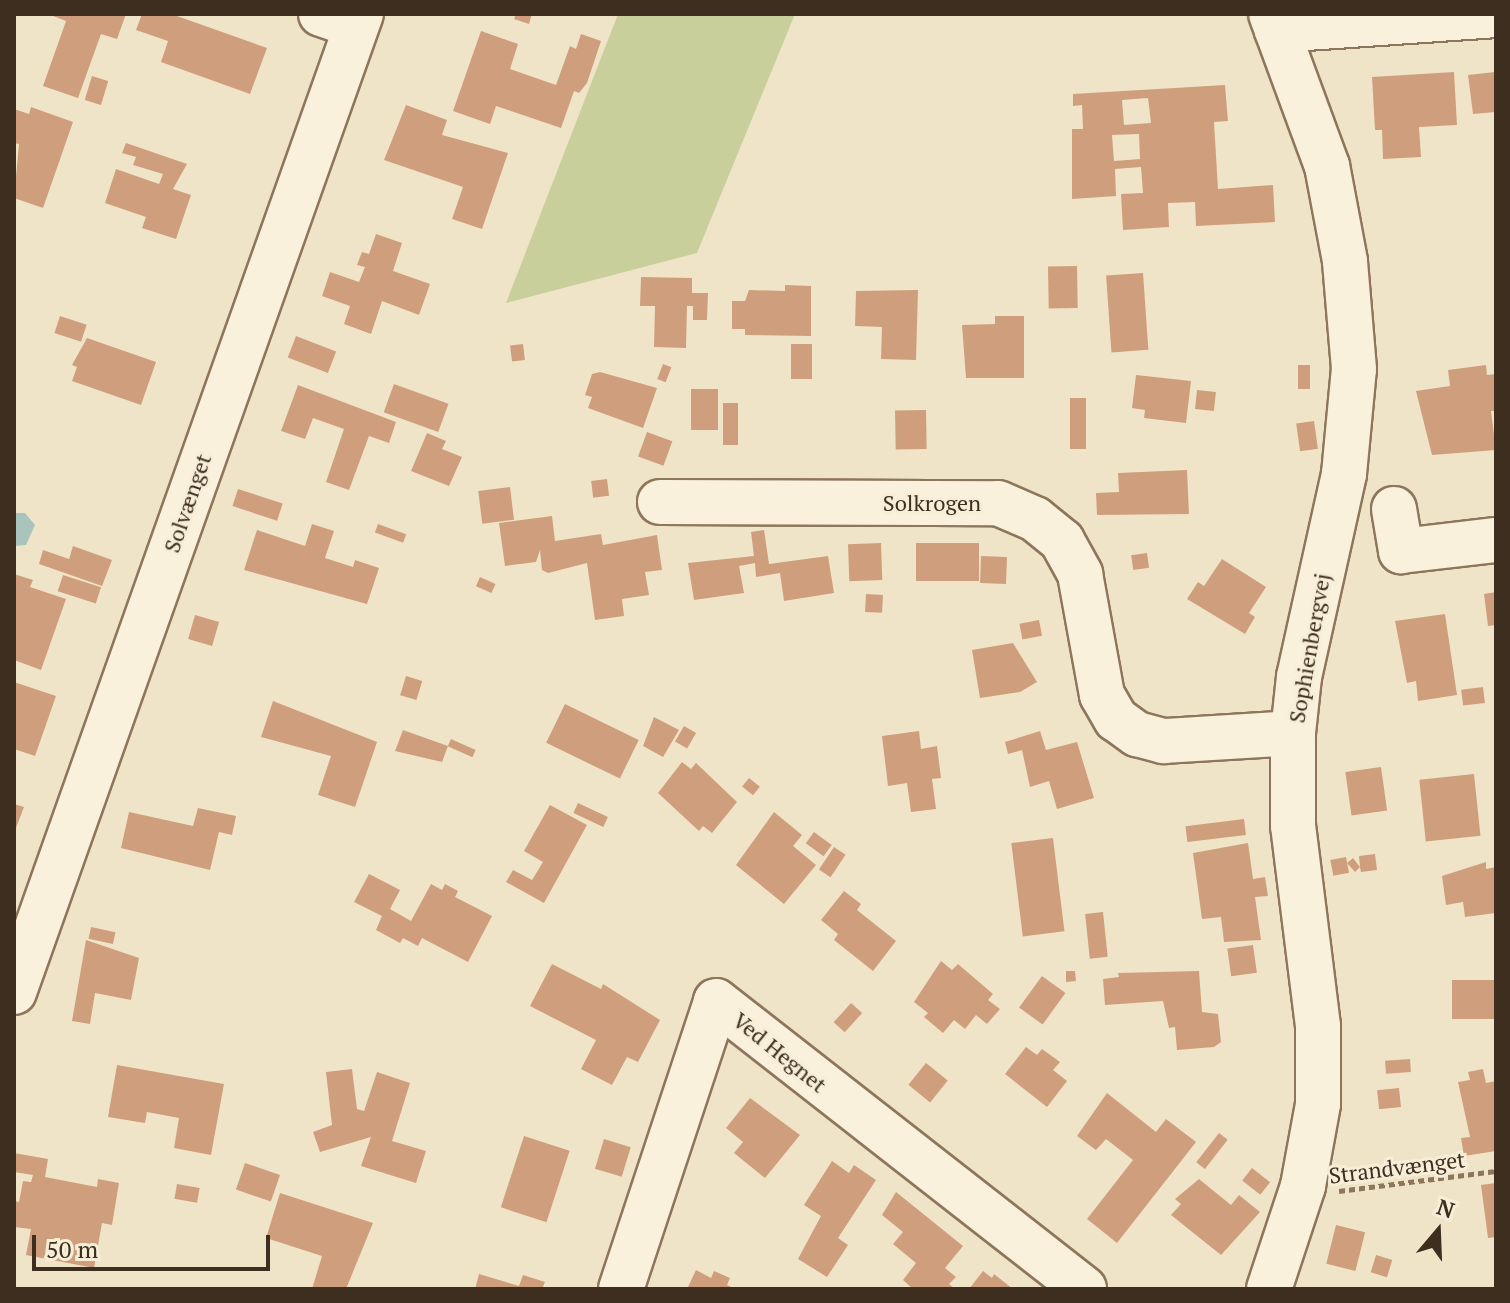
<!DOCTYPE html>
<html>
<head>
<meta charset="utf-8">
<style>
  body { margin:0 }
  #map { position:relative; width:1510px; height:1303px; overflow:hidden; background:#f0e4c8; font-family:"PT Serif",serif }
  div>[style] { position:absolute }
  [style*='--x'] { left:calc(var(--x)*1px); top:calc(var(--y)*1px); width:calc(var(--w)*1px); rotate:calc(var(--a)*1deg) }
  .green>* { inset:0; background:#c9cf9b }
  .water>* { inset:0; background:#a9c4bc }
  .building>* { inset:0; background:#cf9f7d; transform-origin:0 0 }
  .path>* { height:5px; margin-top:-2.5px; transform-origin:0; background:repeating-linear-gradient(90deg,#8d765c 0 6px,transparent 0 10px) }
  .roads { filter:drop-shadow(2px 0 #8d765c) drop-shadow(-2px 0 #8d765c) drop-shadow(0 2px #8d765c) drop-shadow(0 -2px #8d765c) }
  .minor>* { height:44px; margin:-22px; padding:0 22px; transform-origin:22px; border-radius:22px; background:#faf1dc }
  span { translate:-50% -50%; white-space:nowrap; text-align:center; line-height:1.15; -webkit-text-stroke:6px #f7eed8; paint-order:stroke }
  .street-label { font-size:22px; color:#3d2e20 }
  .frame { position:absolute; inset:0; border:16px solid #3d2e20; pointer-events:none }
  .north { position:absolute; left:1398px; top:1191px; width:80px; height:80px; -webkit-text-stroke:6px #f7eed8; paint-order:stroke; rotate:19deg; font-size:22px; font-weight:700; line-height:32px; text-align:center; color:#3d2e20 }
  .north::after { content:''; display:block; margin:auto; width:28px; height:36px; background:#3d2e20; clip-path:polygon(50% 0,100% 100%,50% 72%,0 100%) }
  .scale { position:absolute; left:32px; top:1235px; width:238px; height:36px; box-sizing:border-box; border:4px solid #3d2e20; border-top:0; padding-left:10px; font-size:24px; line-height:28px; white-space:nowrap; color:#3d2e20; -webkit-text-stroke:6px #f7eed8; paint-order:stroke }
</style>
</head>
<body>
<div id="map">
  <div class="green">
    <div style="clip-path:polygon(618px 14px,795px 14px,697px 253px,506px 303px)"></div>
  </div>
  <div class="water">
    <div style="clip-path:polygon(14px 513px,25px 513px,35px 525px,26px 545px,14px 546px)"></div>
  </div>
  <div class="building">
    <div style="clip-path:polygon(48px 14px,126px 14px,117px 39px,101px 34px,78px 98px,43px 86px,66px 21px)"></div>
    <div style="clip-path:polygon(142px 14px,177px 16px,267px 48px,250px 94px,161px 62px,168px 41px,136px 30px)"></div>
    <div style="clip-path:polygon(516px 14px,532px 14px,529px 24px,514px 19px)"></div>
    <div style="clip-path:polygon(481px 31px,518px 44px,510px 69px,556px 85px,570px 46px,576px 49px,581px 34px,601px 41px,587px 83px,579px 93px,574px 91px,561px 128px,496px 106px,490px 124px,453px 111px)"></div>
    <div style="clip-path:polygon(1454px 72px,1457px 125px,1419px 127px,1421px 157px,1383px 159px,1382px 130px,1375px 130px,1372px 77px)"></div>
    <div style="clip-path:polygon(1495px 72px,1496px 112px,1473px 114px,1468px 75px)"></div>
    <div style="left:92px;top:76px;width:17px;height:25px;rotate:17deg"></div>
    <div style="clip-path:polygon(evenodd,1225px 85px,1228px 121px,1214px 122px,1218px 189px,1273px 185px,1275px 222px,1196px 226px,1195px 202px,1168px 203px,1169px 227px,1123px 230px,1121px 194px,1143px 193px,1141px 167px,1115px 169px,1116px 196px,1072px 199px,1072px 129px,1083px 129px,1082px 105px,1073px 106px,1073px 94px,1225px 85px,1148px 98px,1151px 123px,1124px 125px,1122px 100px,1148px 98px,1225px 85px,1139px 134px,1140px 159px,1114px 161px,1112px 135px,1139px 134px)"></div>
    <div style="clip-path:polygon(406px 105px,447px 120px,442px 135px,508px 153px,482px 229px,452px 219px,463px 187px,384px 160px)"></div>
    <div style="clip-path:polygon(31px 107px,73px 122px,43px 208px,14px 198px,19px 144px,14px 143px,14px 109px,29px 114px)"></div>
    <div style="clip-path:polygon(126px 143px,187px 164px,173px 189px,191px 195px,176px 239px,142px 228px,146px 217px,105px 203px,116px 169px,159px 184px,163px 174px,133px 165px,136px 157px,122px 153px)"></div>
    <div style="clip-path:polygon(376px 234px,402px 243px,393px 271px,430px 284px,419px 315px,382px 301px,371px 334px,344px 324px,350px 306px,322px 296px,330px 272px,359px 282px,365px 267px,357px 265px,362px 252px,369px 254px)"></div>
    <div style="left:1077px;top:266px;width:42px;height:29px;rotate:89deg"></div>
    <div style="left:1143px;top:273px;width:77px;height:37px;rotate:86deg"></div>
    <div style="clip-path:polygon(641px 277px,692px 278px,692px 293px,708px 293px,707px 320px,693px 320px,693px 306px,687px 306px,686px 348px,654px 347px,655px 306px,640px 306px)"></div>
    <div style="clip-path:polygon(785px 285px,811px 286px,811px 336px,745px 335px,745px 329px,732px 329px,732px 301px,745px 301px,749px 290px,785px 291px)"></div>
    <div style="clip-path:polygon(918px 290px,916px 360px,881px 359px,882px 327px,855px 326px,856px 291px)"></div>
    <div style="left:60px;top:316px;width:28px;height:18px;rotate:18deg"></div>
    <div style="clip-path:polygon(995px 316px,1024px 316px,1024px 378px,966px 378px,962px 325px,995px 324px)"></div>
    <div style="left:296px;top:336px;width:43px;height:23px;rotate:21deg"></div>
    <div style="clip-path:polygon(87px 338px,156px 362px,141px 405px,72px 381px,77px 367px,72px 365px)"></div>
    <div style="left:523px;top:344px;width:16px;height:13px;rotate:83deg"></div>
    <div style="left:791px;top:344px;width:21px;height:35px"></div>
    <div style="left:663px;top:364px;width:9px;height:16px;rotate:21deg"></div>
    <div style="left:1298px;top:365px;width:12px;height:24px"></div>
    <div style="clip-path:polygon(1486px 365px,1487px 375px,1496px 374px,1496px 411px,1491px 411px,1496px 450px,1432px 455px,1416px 391px,1450px 386px,1448px 370px)"></div>
    <div style="clip-path:polygon(600px 372px,657px 388px,643px 428px,588px 408px,592px 397px,585px 395px,592px 374px)"></div>
    <div style="clip-path:polygon(1136px 375px,1191px 381px,1186px 423px,1144px 418px,1145px 410px,1132px 408px)"></div>
    <div style="left:394px;top:384px;width:58px;height:30px;rotate:20deg"></div>
    <div style="clip-path:polygon(298px 385px,396px 422px,389px 443px,369px 436px,349px 490px,326px 482px,344px 429px,313px 418px,305px 439px,281px 431px)"></div>
    <div style="left:691px;top:389px;width:27px;height:41px"></div>
    <div style="left:1197px;top:390px;width:19px;height:19px;rotate:6deg"></div>
    <div style="left:1070px;top:398px;width:16px;height:51px"></div>
    <div style="left:723px;top:403px;width:15px;height:42px"></div>
    <div style="left:926px;top:410px;width:39px;height:31px;rotate:89deg"></div>
    <div style="left:1314px;top:421px;width:28px;height:18px;rotate:82deg"></div>
    <div style="left:647px;top:432px;width:27px;height:26px;rotate:20deg"></div>
    <div style="clip-path:polygon(427px 433px,446px 441px,442px 449px,462px 457px,449px 486px,411px 471px)"></div>
    <div style="clip-path:polygon(1187px 470px,1189px 514px,1097px 515px,1096px 493px,1119px 492px,1118px 473px)"></div>
    <div style="left:607px;top:479px;width:17px;height:16px;rotate:83deg"></div>
    <div style="left:510px;top:487px;width:33px;height:32px;rotate:83deg"></div>
    <div style="left:238px;top:489px;width:47px;height:18px;rotate:18deg"></div>
    <div style="clip-path:polygon(552px 516px,555px 541px,601px 534px,603px 545px,657px 535px,662px 570px,645px 572px,649px 595px,622px 599px,624px 616px,595px 620px,587px 563px,548px 573px,542px 570px,540px 550px,536px 562px,505px 566px,499px 523px)"></div>
    <div style="clip-path:polygon(312px 524px,334px 531px,325px 558px,353px 567px,355px 560px,379px 568px,367px 604px,244px 570px,257px 530px,305px 546px)"></div>
    <div style="left:378px;top:524px;width:30px;height:9px;rotate:20deg"></div>
    <div style="clip-path:polygon(764px 530px,769px 564px,828px 556px,834px 593px,784px 601px,780px 573px,756px 577px,755px 563px,739px 566px,744px 593px,694px 600px,688px 563px,754px 556px,751px 532px)"></div>
    <div style="left:881px;top:543px;width:37px;height:33px;rotate:88deg"></div>
    <div style="left:916px;top:543px;width:63px;height:38px"></div>
    <div style="clip-path:polygon(73px 546px,112px 560px,102px 586px,39px 564px,43px 550px,69px 559px)"></div>
    <div style="left:1147px;top:553px;width:15px;height:16px;rotate:82deg"></div>
    <div style="left:981px;top:556px;width:26px;height:27px;rotate:2deg"></div>
    <div style="clip-path:polygon(1222px 559px,1266px 587px,1249px 613px,1255px 617px,1245px 634px,1187px 599px,1198px 582px,1204px 586px)"></div>
    <div style="clip-path:polygon(14px 574px,33px 580px,30px 587px,66px 599px,41px 670px,14px 660px)"></div>
    <div style="left:63px;top:575px;width:40px;height:17px;rotate:18deg"></div>
    <div style="left:480px;top:577px;width:17px;height:10px;rotate:24deg"></div>
    <div style="clip-path:polygon(1496px 592px,1496px 625px,1488px 626px,1484px 594px)"></div>
    <div style="left:866px;top:594px;width:17px;height:18px;rotate:3deg"></div>
    <div style="clip-path:polygon(1445px 614px,1457px 695px,1418px 701px,1416px 681px,1407px 683px,1395px 621px)"></div>
    <div style="left:195px;top:615px;width:25px;height:25px;rotate:16deg"></div>
    <div style="left:1039px;top:620px;width:16px;height:20px;rotate:79deg"></div>
    <div style="clip-path:polygon(1013px 643px,1037px 682px,1020px 692px,980px 698px,972px 650px)"></div>
    <div style="left:406px;top:676px;width:17px;height:20px;rotate:17deg"></div>
    <div style="clip-path:polygon(14px 682px,56px 696px,35px 756px,14px 749px)"></div>
    <div style="left:1483px;top:687px;width:16px;height:22px;rotate:83deg"></div>
    <div style="clip-path:polygon(273px 701px,377px 742px,355px 807px,318px 795px,331px 756px,261px 737px)"></div>
    <div style="left:565px;top:704px;width:82px;height:43px;rotate:26deg"></div>
    <div style="clip-path:polygon(654px 717px,679px 730px,663px 757px,643px 746px)"></div>
    <div style="left:684px;top:726px;width:14px;height:18px;rotate:30deg"></div>
    <div style="clip-path:polygon(403px 730px,448px 746px,442px 762px,395px 751px)"></div>
    <div style="clip-path:polygon(919px 731px,921px 749px,937px 746px,941px 778px,932px 779px,936px 809px,911px 812px,907px 783px,888px 786px,882px 736px)"></div>
    <div style="clip-path:polygon(1040px 731px,1046px 750px,1077px 742px,1094px 798px,1057px 809px,1049px 781px,1030px 787px,1022px 750px,1008px 754px,1005px 742px)"></div>
    <div style="left:451px;top:739px;width:27px;height:8px;rotate:24deg"></div>
    <div style="clip-path:polygon(682px 762px,691px 769px,696px 763px,737px 802px,712px 833px,703px 826px,699px 831px,658px 793px)"></div>
    <div style="left:1381px;top:767px;width:44px;height:36px;rotate:82deg"></div>
    <div style="left:1474px;top:774px;width:62px;height:55px;rotate:84deg"></div>
    <div style="left:749px;top:778px;width:14px;height:11px;rotate:39deg"></div>
    <div style="left:578px;top:803px;width:33px;height:11px;rotate:25deg"></div>
    <div style="clip-path:polygon(14px 804px,24px 807px,14px 833px)"></div>
    <div style="clip-path:polygon(550px 805px,587px 825px,544px 903px,506px 882px,513px 870px,532px 880px,543px 862px,524px 851px)"></div>
    <div style="clip-path:polygon(198px 808px,236px 816px,232px 835px,219px 832px,210px 870px,121px 848px,129px 812px,193px 826px)"></div>
    <div style="clip-path:polygon(774px 812px,802px 835px,793px 846px,816px 865px,784px 904px,736px 865px)"></div>
    <div style="left:1244px;top:819px;width:16px;height:59px;rotate:83deg"></div>
    <div style="left:814px;top:832px;width:22px;height:14px;rotate:36deg"></div>
    <div style="left:1053px;top:838px;width:94px;height:42px;rotate:83deg"></div>
    <div style="clip-path:polygon(1248px 843px,1253px 879px,1265px 877px,1268px 896px,1255px 897px,1261px 940px,1224px 942px,1221px 917px,1202px 919px,1193px 853px)"></div>
    <div style="left:834px;top:847px;width:14px;height:27px;rotate:34deg"></div>
    <div style="clip-path:polygon(1375px 854px,1377px 870px,1361px 872px,1360px 867px,1355px 872px,1347px 863px,1353px 858px,1360px 867px,1359px 856px)"></div>
    <div style="left:1346px;top:857px;width:16px;height:16px;rotate:79deg"></div>
    <div style="clip-path:polygon(1486px 862px,1486px 869px,1496px 867px,1496px 913px,1465px 917px,1463px 902px,1446px 905px,1442px 876px)"></div>
    <div style="clip-path:polygon(369px 874px,400px 890px,390px 909px,411px 921px,431px 884px,442px 890px,445px 884px,458px 891px,455px 897px,492px 916px,468px 962px,422px 938px,418px 946px,403px 938px,400px 943px,376px 930px,382px 916px,354px 902px)"></div>
    <div style="clip-path:polygon(844px 891px,861px 904px,857px 910px,896px 941px,873px 971px,834px 940px,838px 934px,821px 920px)"></div>
    <div style="left:1103px;top:912px;width:45px;height:18px;rotate:84deg"></div>
    <div style="left:91px;top:927px;width:25px;height:12px;rotate:12deg"></div>
    <div style="clip-path:polygon(86px 940px,139px 958px,131px 1000px,95px 993px,90px 1024px,72px 1021px)"></div>
    <div style="left:1253px;top:945px;width:28px;height:26px;rotate:82deg"></div>
    <div style="clip-path:polygon(941px 961px,952px 970px,958px 964px,993px 994px,988px 1000px,1000px 1009px,987px 1024px,976px 1015px,965px 1029px,954px 1020px,943px 1033px,924px 1017px,928px 1013px,914px 1002px)"></div>
    <div style="clip-path:polygon(552px 964px,601px 989px,603px 984px,660px 1020px,638px 1062px,627px 1057px,612px 1085px,581px 1069px,596px 1040px,530px 1006px)"></div>
    <div style="clip-path:polygon(1066px 971px,1075px 971px,1076px 981px,1066px 982px)"></div>
    <div style="clip-path:polygon(1199px 971px,1202px 1012px,1218px 1014px,1221px 1042px,1214px 1047px,1177px 1050px,1175px 1027px,1169px 1028px,1163px 1001px,1105px 1005px,1103px 979px,1119px 977px,1118px 973px)"></div>
    <div style="left:1042px;top:976px;width:29px;height:39px;rotate:36deg"></div>
    <div style="left:1496px;top:980px;width:39px;height:44px;rotate:90deg"></div>
    <div style="left:851px;top:1003px;width:15px;height:26px;rotate:42deg"></div>
    <div style="clip-path:polygon(1026px 1047px,1037px 1055px,1042px 1049px,1060px 1062px,1053px 1070px,1067px 1081px,1047px 1107px,1005px 1074px)"></div>
    <div style="left:1410px;top:1059px;width:13px;height:25px;rotate:86deg"></div>
    <div style="left:926px;top:1063px;width:28px;height:28px;rotate:39deg"></div>
    <div style="clip-path:polygon(117px 1065px,224px 1084px,211px 1155px,174px 1148px,179px 1118px,147px 1112px,145px 1123px,108px 1117px)"></div>
    <div style="clip-path:polygon(352px 1069px,357px 1109px,364px 1111px,377px 1072px,410px 1083px,392px 1141px,426px 1151px,416px 1183px,361px 1166px,371px 1137px,320px 1152px,313px 1132px,332px 1125px,326px 1072px)"></div>
    <div style="clip-path:polygon(1483px 1069px,1486px 1083px,1496px 1081px,1496px 1151px,1464px 1156px,1461px 1138px,1470px 1137px,1458px 1082px,1470px 1080px,1468px 1072px)"></div>
    <div style="left:1399px;top:1088px;width:19px;height:22px;rotate:84deg"></div>
    <div style="clip-path:polygon(1107px 1093px,1156px 1132px,1166px 1119px,1196px 1142px,1117px 1243px,1087px 1219px,1133px 1160px,1106px 1139px,1096px 1150px,1077px 1136px)"></div>
    <div style="clip-path:polygon(750px 1098px,800px 1135px,765px 1178px,734px 1153px,743px 1142px,726px 1128px)"></div>
    <div style="left:1219px;top:1133px;width:11px;height:37px;rotate:38deg"></div>
    <div style="left:524px;top:1136px;width:48px;height:75px;rotate:18deg"></div>
    <div style="left:604px;top:1139px;width:28px;height:31px;rotate:17deg"></div>
    <div style="clip-path:polygon(14px 1153px,48px 1159px,45px 1177px,97px 1187px,98px 1179px,119px 1183px,112px 1225px,102px 1223px,94px 1268px,26px 1255px,31px 1229px,14px 1227px,14px 1201px,19px 1202px,23px 1181px,31px 1182px,33px 1175px,14px 1172px)"></div>
    <div style="clip-path:polygon(832px 1161px,849px 1173px,854px 1165px,876px 1180px,838px 1238px,848px 1245px,827px 1277px,798px 1259px,821px 1216px,804px 1205px)"></div>
    <div style="left:245px;top:1163px;width:37px;height:28px;rotate:19deg"></div>
    <div style="left:1252px;top:1168px;width:23px;height:16px;rotate:38deg"></div>
    <div style="clip-path:polygon(1199px 1179px,1231px 1205px,1239px 1195px,1260px 1212px,1221px 1255px,1171px 1215px,1181px 1204px,1175px 1199px)"></div>
    <div style="clip-path:polygon(1496px 1183px,1496px 1237px,1488px 1238px,1481px 1185px)"></div>
    <div style="left:177px;top:1184px;width:23px;height:15px;rotate:10deg"></div>
    <div style="clip-path:polygon(896px 1192px,963px 1246px,945px 1268px,956px 1277px,949px 1284px,955px 1289px,913px 1289px,903px 1280px,916px 1263px,893px 1244px,903px 1232px,882px 1215px)"></div>
    <div style="clip-path:polygon(280px 1193px,373px 1223px,346px 1289px,312px 1289px,322px 1256px,266px 1238px)"></div>
    <div style="left:1336px;top:1225px;width:30px;height:40px;rotate:14deg"></div>
    <div style="left:1376px;top:1255px;width:17px;height:18px;rotate:17deg"></div>
    <div style="clip-path:polygon(696px 1270px,711px 1278px,714px 1271px,730px 1278px,727px 1285px,735px 1289px,687px 1289px)"></div>
    <div style="clip-path:polygon(983px 1271px,992px 1278px,994px 1274px,1013px 1289px,969px 1289px)"></div>
    <div style="clip-path:polygon(479px 1274px,519px 1286px,523px 1275px,545px 1282px,542px 1289px,475px 1289px)"></div>
  </div>
  <div class="path">
    <div style="--x:1339;--y:1191;--w:158;--a:-7.3"></div>
  </div>
  <div class="roads">
    <div class="minor">
      <div style="--x:321;--y:14;--w:37;--a:19"></div>
      <div style="--x:1277;--y:30;--w:220;--a:-3.9"></div>
      <div style="--x:660;--y:502;--w:338;--a:0.2"></div>
      <div style="--x:998;--y:503;--w:40;--a:23.4"></div>
      <div style="--x:1035;--y:519;--w:35;--a:39"></div>
      <div style="--x:1062;--y:541;--w:38;--a:61"></div>
      <div style="--x:1080;--y:574;--w:123;--a:79.7"></div>
      <div style="--x:1102;--y:695;--w:28;--a:60"></div>
      <div style="--x:1116;--y:719;--w:26;--a:36"></div>
      <div style="--x:1137;--y:734;--w:28;--a:15"></div>
      <div style="--x:1164;--y:741;--w:129;--a:-3.5"></div>
      <div style="--x:1394;--y:509;--w:43;--a:80.5"></div>
      <div style="--x:1401;--y:551;--w:96;--a:-6.6"></div>
      <div style="--x:14;--y:992;--w:1038;--a:-70.47"></div>
      <div style="--x:621;--y:1289;--w:303;--a:-71.7"></div>
      <div style="--x:716;--y:1001;--w:467;--a:38"></div>
      <div style="--x:1269;--y:1289;--w:108;--a:-71.7"></div>
      <div style="--x:1303;--y:1186;--w:83;--a:-79.6"></div>
      <div style="--x:1318;--y:1104;--w:78;--a:-90"></div>
      <div style="--x:1318;--y:1026;--w:202;--a:-97.1"></div>
      <div style="--x:1293;--y:826;--w:93;--a:-90"></div>
      <div style="--x:1293;--y:733;--w:56;--a:-83.9"></div>
      <div style="--x:1299;--y:677;--w:208;--a:-77.5"></div>
      <div style="--x:1344;--y:474;--w:105;--a:-84.6"></div>
      <div style="--x:1354;--y:369;--w:108;--a:-94.8"></div>
      <div style="--x:1345;--y:261;--w:97;--a:-100.7"></div>
      <div style="--x:1327;--y:166;--w:162;--a:-110.2"></div>
    </div>
  </div>
  <div class="street-label">
    <span style="left:187px;top:503px;rotate:-71deg">Solvænget</span>
    <span style="left:932px;top:503px">Solkrogen</span>
    <span style="left:1309px;top:648px;rotate:-80deg">Sophienbergvej</span>
    <span style="left:780px;top:1052px;rotate:39deg">Ved Hegnet</span>
    <span style="left:1397px;top:1167px;rotate:-7deg">Strandvænget</span>
  </div>
  <div class="frame"></div>
  <div class="north">N</div>
  <div class="scale">50 m</div>
</div>
</body>
</html>
